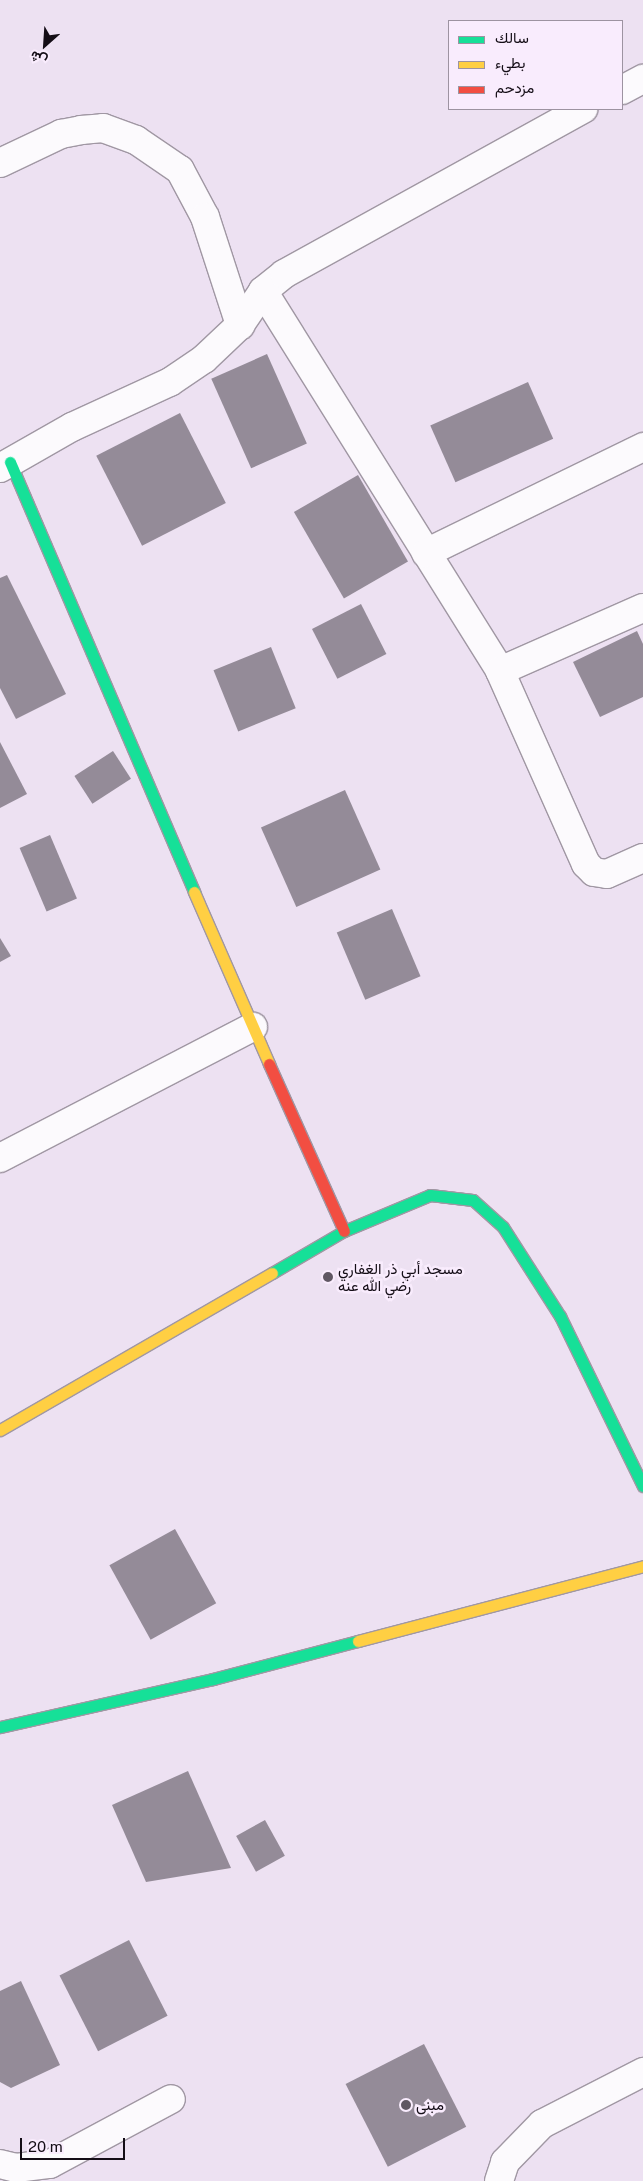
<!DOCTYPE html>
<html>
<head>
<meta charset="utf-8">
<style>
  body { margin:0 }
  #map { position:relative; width:643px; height:2181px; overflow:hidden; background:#ede1f2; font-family:"Public Sans",Vazirmatn,sans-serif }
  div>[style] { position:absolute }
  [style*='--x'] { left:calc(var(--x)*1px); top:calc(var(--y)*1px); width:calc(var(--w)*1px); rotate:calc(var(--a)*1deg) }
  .building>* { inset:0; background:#948b98; transform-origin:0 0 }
  .roads { filter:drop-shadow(1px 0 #a097a3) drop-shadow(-1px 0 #a097a3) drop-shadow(0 1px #a097a3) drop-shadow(0 -1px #a097a3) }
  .street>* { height:28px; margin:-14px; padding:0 14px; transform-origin:14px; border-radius:14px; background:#fcfafd }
  .fast>* { height:11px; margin:-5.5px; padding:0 5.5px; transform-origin:5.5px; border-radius:5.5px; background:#16e098 }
  .slow>* { height:11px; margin:-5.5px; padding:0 5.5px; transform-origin:5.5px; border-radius:5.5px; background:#ffcf43 }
  .jam>* { height:11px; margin:-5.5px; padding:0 5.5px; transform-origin:5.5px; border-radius:5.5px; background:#f24e42 }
  .dots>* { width:14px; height:14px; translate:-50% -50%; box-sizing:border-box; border:2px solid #f9ecfd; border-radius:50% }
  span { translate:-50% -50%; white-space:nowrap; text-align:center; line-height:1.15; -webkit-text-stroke:5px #f9ecfd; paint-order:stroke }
  .poi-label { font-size:15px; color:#140d16 }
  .left { translate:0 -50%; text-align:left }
  .legend { position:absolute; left:448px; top:20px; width:175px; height:90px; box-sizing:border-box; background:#f9ecfd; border:1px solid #9d93a1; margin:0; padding:6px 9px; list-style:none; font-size:15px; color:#140d16 }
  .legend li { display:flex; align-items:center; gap:10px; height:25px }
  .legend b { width:25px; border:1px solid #9d93a1 }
  .north { position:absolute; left:20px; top:20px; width:50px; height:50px; -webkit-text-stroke:4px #f9ecfd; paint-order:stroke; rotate:206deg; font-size:14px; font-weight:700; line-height:20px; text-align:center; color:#140d16 }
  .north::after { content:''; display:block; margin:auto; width:18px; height:22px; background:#140d16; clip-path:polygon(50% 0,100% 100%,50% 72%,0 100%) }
  .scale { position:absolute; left:20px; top:2138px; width:105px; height:22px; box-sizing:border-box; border:2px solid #140d16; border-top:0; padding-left:6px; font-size:15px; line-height:18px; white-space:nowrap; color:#140d16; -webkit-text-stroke:4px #f9ecfd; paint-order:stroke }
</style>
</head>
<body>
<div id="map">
  <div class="building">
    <div style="left:267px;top:354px;width:98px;height:61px;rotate:66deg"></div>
    <div style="left:528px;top:382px;width:62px;height:107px;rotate:66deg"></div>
    <div style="left:180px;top:413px;width:101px;height:94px;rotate:63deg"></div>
    <div style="left:358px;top:475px;width:100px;height:74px;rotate:60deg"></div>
    <div style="clip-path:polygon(7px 575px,66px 694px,16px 719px,0 688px,0 578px)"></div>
    <div style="left:361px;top:604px;width:56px;height:55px;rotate:63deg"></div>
    <div style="clip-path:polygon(637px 631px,643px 644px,643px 697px,600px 717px,573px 662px)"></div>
    <div style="left:271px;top:647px;width:66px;height:62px;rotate:68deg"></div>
    <div style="clip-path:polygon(0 742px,27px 794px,0 808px)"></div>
    <div style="left:113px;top:751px;width:33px;height:46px;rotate:57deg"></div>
    <div style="left:345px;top:790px;width:87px;height:92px;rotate:66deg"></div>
    <div style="left:50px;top:835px;width:69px;height:33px;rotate:67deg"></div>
    <div style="left:392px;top:909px;width:73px;height:60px;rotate:67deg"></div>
    <div style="clip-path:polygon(0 938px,11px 956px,0 962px)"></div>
    <div style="left:175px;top:1529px;width:85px;height:75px;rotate:61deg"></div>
    <div style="clip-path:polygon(188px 1771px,231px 1868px,146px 1882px,112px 1805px)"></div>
    <div style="left:265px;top:1820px;width:41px;height:33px;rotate:61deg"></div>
    <div style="left:129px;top:1940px;width:85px;height:78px;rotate:63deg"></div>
    <div style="clip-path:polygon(21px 1981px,60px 2065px,11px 2088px,0 2082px,0 1991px)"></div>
    <div style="left:424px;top:2044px;width:93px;height:88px;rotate:63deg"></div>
  </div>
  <div class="roads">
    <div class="street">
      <div style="--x:622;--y:90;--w:24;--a:-28"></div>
      <div style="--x:0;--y:163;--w:68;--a:-25.4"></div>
      <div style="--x:61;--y:134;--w:20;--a:-11"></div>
      <div style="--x:81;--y:130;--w:22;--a:-5"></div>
      <div style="--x:103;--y:128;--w:35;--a:20"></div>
      <div style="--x:136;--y:140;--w:53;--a:34.3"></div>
      <div style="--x:180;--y:170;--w:53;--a:62"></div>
      <div style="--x:205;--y:217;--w:114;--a:72"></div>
      <div style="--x:263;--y:291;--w:448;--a:58"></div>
      <div style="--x:500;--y:671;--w:156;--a:-23.8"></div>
      <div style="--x:0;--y:468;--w:83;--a:-29.7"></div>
      <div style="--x:72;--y:427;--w:108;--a:-24.7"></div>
      <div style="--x:170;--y:382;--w:41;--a:-34.1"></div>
      <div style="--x:204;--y:359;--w:50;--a:-43.4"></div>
      <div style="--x:240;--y:325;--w:41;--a:-55.9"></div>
      <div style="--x:263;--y:291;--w:27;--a:-39"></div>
      <div style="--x:284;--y:274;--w:342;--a:-28.9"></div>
      <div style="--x:426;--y:553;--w:242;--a:-26"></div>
      <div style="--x:500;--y:671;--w:211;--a:66"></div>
      <div style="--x:586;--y:864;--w:11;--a:45"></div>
      <div style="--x:594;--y:872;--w:13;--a:9"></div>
      <div style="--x:607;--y:874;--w:39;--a:-24"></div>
      <div style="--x:0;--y:1158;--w:285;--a:-27.4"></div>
      <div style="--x:0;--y:2164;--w:16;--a:14"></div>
      <div style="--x:16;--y:2168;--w:34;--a:-7"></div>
      <div style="--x:50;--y:2164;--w:137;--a:-28.2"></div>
      <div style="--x:499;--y:2181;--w:20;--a:-72"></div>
      <div style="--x:505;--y:2162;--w:53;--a:-45.8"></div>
      <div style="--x:542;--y:2124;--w:114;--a:-27.2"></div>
    </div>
    <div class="fast">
      <div style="--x:10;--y:462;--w:468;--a:66.8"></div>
      <div style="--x:272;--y:1273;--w:83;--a:-30.3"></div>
      <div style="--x:344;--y:1231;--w:93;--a:-22.7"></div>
      <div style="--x:430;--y:1195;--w:43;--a:6.6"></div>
      <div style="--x:473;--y:1200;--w:40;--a:42"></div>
      <div style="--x:503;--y:1227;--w:106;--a:57.4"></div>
      <div style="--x:560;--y:1316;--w:189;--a:64"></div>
      <div style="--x:0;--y:1727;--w:218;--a:-12.7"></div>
      <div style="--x:213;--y:1679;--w:150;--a:-14.7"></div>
    </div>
    <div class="slow">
      <div style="--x:194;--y:892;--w:188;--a:66.4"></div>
      <div style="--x:0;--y:1430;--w:314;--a:-30"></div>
      <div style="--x:358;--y:1641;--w:295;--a:-14.7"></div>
    </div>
    <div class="jam">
      <div style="--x:269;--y:1064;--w:183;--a:65.8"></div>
    </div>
  </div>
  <div class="dots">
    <div style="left:328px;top:1277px;background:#605763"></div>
    <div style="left:406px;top:2105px;background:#605763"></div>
  </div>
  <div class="poi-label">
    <span class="left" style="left:338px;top:1277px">مسجد أبي ذر الغفاري<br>رضي الله عنه</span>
    <span class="left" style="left:416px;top:2105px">مبنى</span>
  </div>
  <ul class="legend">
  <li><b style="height:6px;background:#16e098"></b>سالك</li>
  <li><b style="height:6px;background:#ffcf43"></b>بطيء</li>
  <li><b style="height:6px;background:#f24e42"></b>مزدحم</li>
  </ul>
  <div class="north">ش</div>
  <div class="scale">20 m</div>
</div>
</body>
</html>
